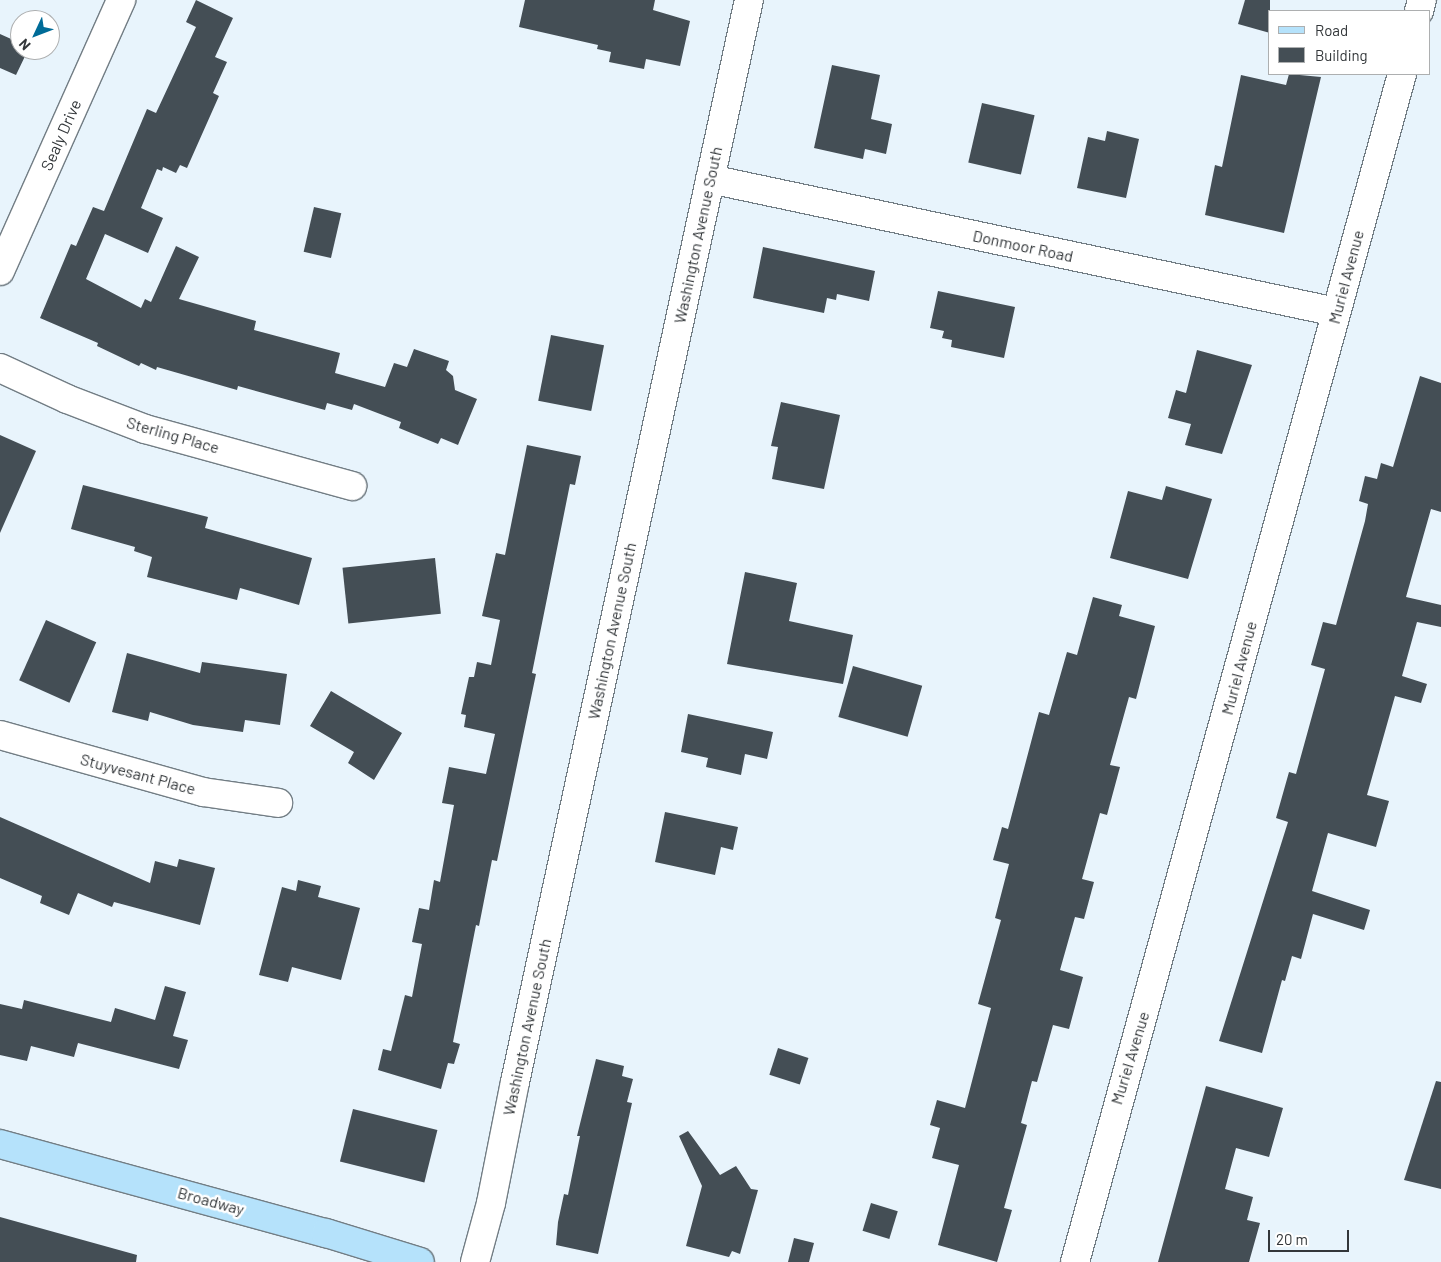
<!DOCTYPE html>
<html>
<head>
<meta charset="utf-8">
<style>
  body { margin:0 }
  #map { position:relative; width:1441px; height:1262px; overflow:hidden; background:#e8f4fc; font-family:Barlow,sans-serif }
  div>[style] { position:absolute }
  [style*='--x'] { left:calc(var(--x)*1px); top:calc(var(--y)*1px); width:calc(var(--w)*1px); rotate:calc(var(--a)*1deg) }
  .building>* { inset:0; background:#444e55; transform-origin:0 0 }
  .roads { filter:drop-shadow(1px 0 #727d84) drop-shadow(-1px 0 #727d84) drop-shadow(0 1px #727d84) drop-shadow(0 -1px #727d84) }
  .minor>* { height:28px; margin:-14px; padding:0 14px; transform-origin:14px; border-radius:14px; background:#fff }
  .major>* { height:28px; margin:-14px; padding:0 14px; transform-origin:14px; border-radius:14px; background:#b5e2fb }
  span { translate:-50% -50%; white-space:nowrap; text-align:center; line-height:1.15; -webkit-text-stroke:5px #fff; paint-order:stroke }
  .street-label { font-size:16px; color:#323639 }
  .legend { position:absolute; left:1268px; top:10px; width:162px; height:65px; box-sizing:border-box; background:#fff; border:1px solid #adafb0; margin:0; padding:6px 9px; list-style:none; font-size:15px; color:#323639 }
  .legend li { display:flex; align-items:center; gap:10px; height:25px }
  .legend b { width:25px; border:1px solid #adafb0 }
  .north { position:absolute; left:10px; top:10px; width:50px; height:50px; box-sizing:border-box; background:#fff; border:1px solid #adafb0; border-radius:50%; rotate:227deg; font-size:14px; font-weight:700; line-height:20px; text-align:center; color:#323639 }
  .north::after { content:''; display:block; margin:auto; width:18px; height:22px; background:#006c98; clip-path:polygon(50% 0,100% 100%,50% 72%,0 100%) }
  .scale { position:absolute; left:1268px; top:1230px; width:81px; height:22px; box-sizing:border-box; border:2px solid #323639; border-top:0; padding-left:6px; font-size:15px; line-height:18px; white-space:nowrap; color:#323639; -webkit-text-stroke:4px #fff; paint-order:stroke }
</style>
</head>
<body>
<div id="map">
  <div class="building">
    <div style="clip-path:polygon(196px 0,233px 18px,215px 57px,227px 62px,213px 93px,219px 96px,187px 168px,180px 165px,176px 173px,163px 167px,162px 171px,157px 169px,141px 208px,163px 218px,148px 253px,105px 234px,86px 279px,141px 308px,145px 299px,151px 302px,176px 246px,199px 257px,179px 299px,256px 321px,254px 330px,340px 353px,335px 373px,385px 387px,394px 363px,407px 367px,414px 349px,449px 361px,446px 370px,453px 376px,455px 390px,477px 399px,458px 445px,441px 438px,438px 444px,399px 428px,401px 422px,354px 404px,352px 410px,327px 403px,325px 410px,238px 386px,237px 390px,157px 367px,156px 370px,141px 363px,139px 366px,97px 346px,98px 343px,40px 318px,71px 244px,76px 246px,93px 207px,104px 211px,147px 109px,156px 113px,196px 27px,186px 22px)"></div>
    <div style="clip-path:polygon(525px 0,655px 0,653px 10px,690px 21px,680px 66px,646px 59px,644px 69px,609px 62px,611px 52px,597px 49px,598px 45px,519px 27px)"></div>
    <div style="clip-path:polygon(1245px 0,1270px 0,1270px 33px,1238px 24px)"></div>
    <div style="clip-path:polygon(0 34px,20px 43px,20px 50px,28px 50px,16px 75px,0 68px)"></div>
    <div style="clip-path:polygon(832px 65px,880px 75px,871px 119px,892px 124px,886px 154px,865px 149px,863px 159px,814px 148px)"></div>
    <div style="clip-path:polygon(1289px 74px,1321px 77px,1284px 233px,1205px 215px,1215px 165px,1222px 167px,1241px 75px,1286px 85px)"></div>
    <div style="left:982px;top:103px;width:54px;height:61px;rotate:13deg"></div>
    <div style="clip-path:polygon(1107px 131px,1139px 139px,1126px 198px,1077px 188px,1088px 137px,1105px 141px)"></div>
    <div style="left:314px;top:207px;width:28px;height:46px;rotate:13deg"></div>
    <div style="clip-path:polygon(763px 247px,875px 271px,869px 301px,837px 294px,836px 300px,827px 298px,824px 313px,753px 298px)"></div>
    <div style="clip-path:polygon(938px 291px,1015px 307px,1004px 358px,951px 347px,952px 340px,942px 338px,944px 331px,930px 328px)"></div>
    <div style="left:551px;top:335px;width:54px;height:67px;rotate:11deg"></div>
    <div style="clip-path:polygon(1197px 350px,1252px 365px,1222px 454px,1185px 445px,1191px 424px,1168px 418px,1176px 390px,1186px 393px)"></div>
    <div style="clip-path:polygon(1420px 376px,1441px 383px,1441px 512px,1431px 509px,1406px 597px,1441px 605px,1441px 627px,1417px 622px,1402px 676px,1427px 684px,1421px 703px,1395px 696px,1367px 795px,1389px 801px,1376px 847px,1328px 833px,1312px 891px,1370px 910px,1364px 930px,1313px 914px,1301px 959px,1292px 956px,1285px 981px,1282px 980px,1262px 1053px,1219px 1041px,1288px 822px,1276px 818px,1289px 772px,1296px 774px,1325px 669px,1311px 665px,1323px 622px,1336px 625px,1365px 521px,1368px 504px,1359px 501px,1365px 476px,1377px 479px,1381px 463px,1393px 467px)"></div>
    <div style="clip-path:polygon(781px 402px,840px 415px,824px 489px,772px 479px,778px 447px,771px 446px)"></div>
    <div style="clip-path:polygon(0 435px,36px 451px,0 533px)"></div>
    <div style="clip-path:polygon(527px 445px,581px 456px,575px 485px,570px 484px,532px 673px,536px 674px,497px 861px,492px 860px,479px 926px,476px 925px,453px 1042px,460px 1044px,454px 1064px,448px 1063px,441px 1089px,378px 1070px,383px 1049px,391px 1051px,405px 995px,412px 997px,422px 944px,412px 942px,419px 908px,429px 910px,434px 880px,440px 882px,454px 805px,442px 803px,449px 767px,486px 774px,495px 734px,464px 727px,466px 715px,461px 714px,469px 677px,474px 677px,477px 662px,491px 665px,500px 620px,482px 616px,496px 553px,505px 555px)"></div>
    <div style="clip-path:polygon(83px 485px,208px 517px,205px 528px,312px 558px,299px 605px,240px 588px,237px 600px,147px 577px,152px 557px,134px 551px,135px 547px,71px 529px)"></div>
    <div style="clip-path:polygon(1166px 486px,1212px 499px,1188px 579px,1110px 558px,1128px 491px,1162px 500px)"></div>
    <div style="left:435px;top:558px;width:56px;height:93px;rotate:84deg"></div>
    <div style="clip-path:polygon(745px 572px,797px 583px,789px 621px,853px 635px,843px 684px,727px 664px)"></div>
    <div style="clip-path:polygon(1093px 597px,1122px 605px,1119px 616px,1155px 626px,1136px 699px,1129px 697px,1110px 765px,1120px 767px,1107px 815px,1100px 813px,1082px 879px,1094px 882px,1084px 919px,1075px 917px,1060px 970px,1083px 977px,1069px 1029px,1053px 1025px,1037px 1082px,1032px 1081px,1021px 1123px,1027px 1125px,1004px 1208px,1012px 1210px,997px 1262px,938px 1245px,959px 1165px,932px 1158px,940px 1128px,930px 1125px,937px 1100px,965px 1108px,991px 1008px,978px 1004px,1001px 920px,995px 918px,1009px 864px,993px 860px,1002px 827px,1008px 829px,1039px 712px,1049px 715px,1067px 652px,1077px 655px)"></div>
    <div style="left:46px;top:620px;width:55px;height:66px;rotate:24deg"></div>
    <div style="clip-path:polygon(127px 653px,200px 673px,202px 662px,287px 674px,280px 725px,245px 720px,243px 732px,193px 725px,150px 712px,148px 721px,112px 712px)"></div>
    <div style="left:853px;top:666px;width:72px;height:53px;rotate:16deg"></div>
    <div style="clip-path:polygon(331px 691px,402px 733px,374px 780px,348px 763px,354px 752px,310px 726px)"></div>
    <div style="clip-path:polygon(688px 714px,773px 732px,767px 759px,745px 754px,741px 775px,706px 767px,708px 758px,681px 752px)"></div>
    <div style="clip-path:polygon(665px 812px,738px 827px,733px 850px,721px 847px,715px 875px,655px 862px)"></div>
    <div style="clip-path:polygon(0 817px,150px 883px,155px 861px,177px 867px,179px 859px,215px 868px,200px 925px,114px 902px,112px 907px,78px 893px,69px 915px,40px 903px,42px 896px,0 878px)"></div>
    <div style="clip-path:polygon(298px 880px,321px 886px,318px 897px,360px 908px,341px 980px,292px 967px,288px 982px,259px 975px,282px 887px,296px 891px)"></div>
    <div style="clip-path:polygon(165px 986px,186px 992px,173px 1036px,188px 1040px,179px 1069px,78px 1043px,74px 1057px,31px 1046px,27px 1061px,0 1055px,0 1004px,22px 1009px,24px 1000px,111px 1022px,115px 1008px,155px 1020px)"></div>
    <div style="left:778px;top:1048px;width:32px;height:28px;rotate:18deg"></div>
    <div style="clip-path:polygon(596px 1059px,624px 1066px,622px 1076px,633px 1079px,627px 1102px,632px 1103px,598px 1254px,556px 1245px,558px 1222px,564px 1194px,568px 1195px,580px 1136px,577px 1136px)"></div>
    <div style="clip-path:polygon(1436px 1081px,1441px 1082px,1441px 1189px,1404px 1180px)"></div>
    <div style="clip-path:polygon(1206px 1086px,1283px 1108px,1269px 1157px,1236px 1148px,1225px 1189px,1253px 1197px,1247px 1220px,1260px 1223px,1249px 1262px,1158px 1262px)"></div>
    <div style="left:353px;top:1109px;width:87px;height:54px;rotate:14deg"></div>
    <div style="clip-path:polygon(688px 1131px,720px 1175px,736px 1166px,751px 1189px,758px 1190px,740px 1254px,732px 1251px,729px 1257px,686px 1246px,702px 1186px,679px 1136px)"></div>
    <div style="left:871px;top:1203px;width:28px;height:29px;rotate:17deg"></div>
    <div style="clip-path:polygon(0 1217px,137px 1255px,136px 1262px,0 1262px)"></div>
    <div style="clip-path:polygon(794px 1238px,814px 1243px,809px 1262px,788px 1262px)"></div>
  </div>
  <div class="roads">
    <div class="minor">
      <div style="--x:1419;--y:11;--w:11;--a:-75"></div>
      <div style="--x:710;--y:179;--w:640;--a:11.99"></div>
      <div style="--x:0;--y:271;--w:297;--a:-65.9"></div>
      <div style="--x:0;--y:368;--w:74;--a:24.8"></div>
      <div style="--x:67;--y:399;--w:84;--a:21"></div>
      <div style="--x:145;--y:429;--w:215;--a:15.4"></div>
      <div style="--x:0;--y:735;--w:211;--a:15.7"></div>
      <div style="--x:203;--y:792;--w:76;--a:8.3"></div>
      <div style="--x:475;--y:1262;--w:61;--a:-74.8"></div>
      <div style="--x:491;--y:1203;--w:123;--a:-78.8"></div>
      <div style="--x:515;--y:1082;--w:1107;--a:-77.8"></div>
      <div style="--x:1075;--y:1262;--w:1232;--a:-74.61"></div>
    </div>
    <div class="major">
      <div style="--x:0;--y:1144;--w:338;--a:15.3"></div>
      <div style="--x:326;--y:1233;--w:98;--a:17.1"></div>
    </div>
  </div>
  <div class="street-label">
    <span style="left:61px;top:135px;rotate:-66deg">Sealy Drive</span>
    <span style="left:698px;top:235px;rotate:-78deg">Washington Avenue South</span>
    <span style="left:1023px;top:246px;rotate:12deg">Donmoor Road</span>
    <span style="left:1346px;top:277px;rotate:-75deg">Muriel Avenue</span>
    <span style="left:173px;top:435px;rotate:16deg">Sterling Place</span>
    <span style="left:612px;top:631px;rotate:-78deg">Washington Avenue South</span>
    <span style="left:1239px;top:668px;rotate:-75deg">Muriel Avenue</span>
    <span style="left:138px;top:774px;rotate:15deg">Stuyvesant Place</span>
    <span style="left:527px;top:1027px;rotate:-78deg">Washington Avenue South</span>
    <span style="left:1130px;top:1058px;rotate:-73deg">Muriel Avenue</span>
    <span style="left:211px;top:1201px;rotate:15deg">Broadway</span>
  </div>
  <ul class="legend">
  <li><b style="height:6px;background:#b5e2fb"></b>Road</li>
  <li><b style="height:14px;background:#444e55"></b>Building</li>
  </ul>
  <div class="north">N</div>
  <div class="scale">20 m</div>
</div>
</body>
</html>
